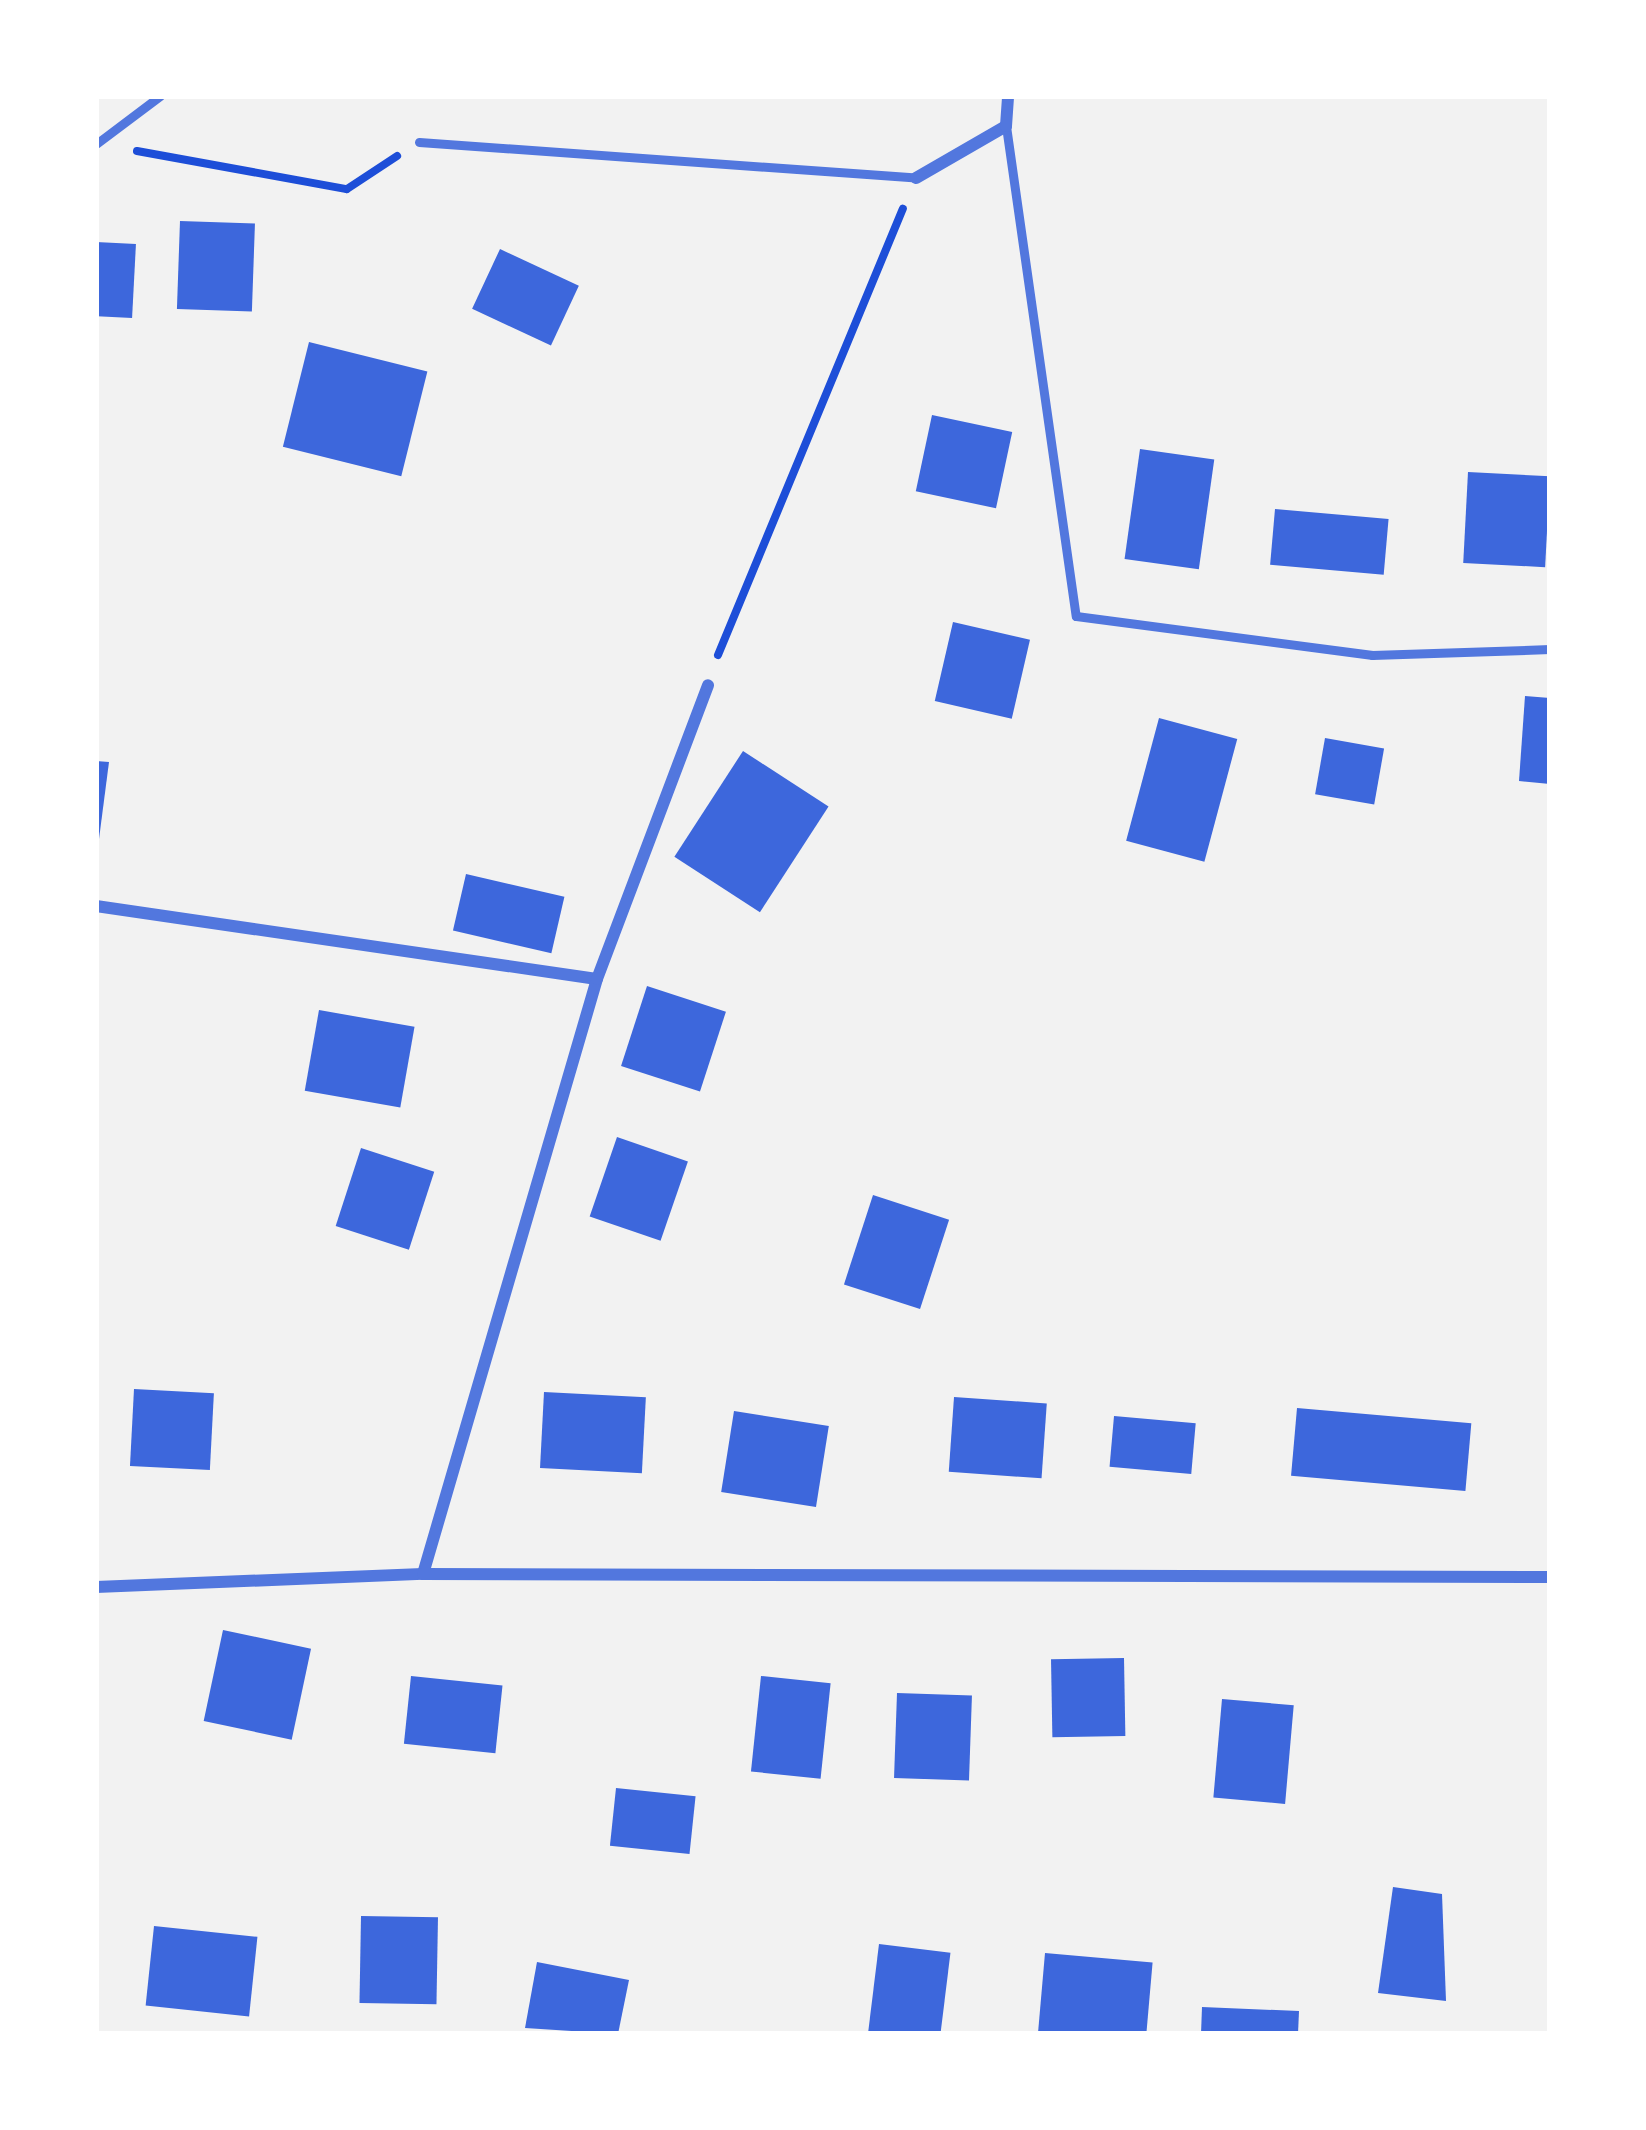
<!DOCTYPE html>
<html>
<head>
<meta charset="utf-8">
<style>
  body { margin:0 }
  #map { position:relative; width:1646px; height:2130px; overflow:hidden; background:#f2f2f2; font-family:Mulish,sans-serif }
  div>[style] { position:absolute }
  [style*='--x'] { left:calc(var(--x)*1px); top:calc(var(--y)*1px); width:calc(var(--w)*1px); rotate:calc(var(--a)*1deg) }
  .building>* { inset:0; background:#3d67dc; transform-origin:0 0 }
  .path>* { height:8px; margin:-4px; padding:0 4px; transform-origin:4px; border-radius:4px; background:#1d4ed8 }
  .service>* { height:9px; margin:-4.5px; padding:0 4.5px; transform-origin:4.5px; border-radius:4.5px; background:#5277de }
  .minor>* { height:12px; margin:-6px; padding:0 6px; transform-origin:6px; border-radius:6px; background:#5277de }
  span { translate:-50% -50%; white-space:nowrap; text-align:center; line-height:1.15; -webkit-text-stroke:12px #fff; paint-order:stroke }
  .frame { position:absolute; inset:0; border:99px solid #fff; pointer-events:none }
</style>
</head>
<body>
<div id="map">
  <div class="building">
    <div style="left:180px;top:221px;width:75px;height:88px;rotate:2deg"></div>
    <div style="left:96px;top:242px;width:40px;height:74px;rotate:3deg"></div>
    <div style="left:500px;top:249px;width:87px;height:66px;rotate:25deg"></div>
    <div style="left:309px;top:342px;width:122px;height:108px;rotate:14deg"></div>
    <div style="left:932px;top:415px;width:82px;height:78px;rotate:12deg"></div>
    <div style="left:1140px;top:449px;width:75px;height:111px;rotate:8deg"></div>
    <div style="left:1468px;top:472px;width:82px;height:91px;rotate:3deg"></div>
    <div style="left:1275px;top:509px;width:114px;height:56px;rotate:5deg"></div>
    <div style="left:953px;top:622px;width:79px;height:81px;rotate:13deg"></div>
    <div style="clip-path:polygon(1525px 696px,1550px 698px,1550px 784px,1519px 781px)"></div>
    <div style="left:1159px;top:718px;width:81px;height:127px;rotate:15deg"></div>
    <div style="left:1325px;top:738px;width:60px;height:57px;rotate:10deg"></div>
    <div style="left:743px;top:751px;width:102px;height:126px;rotate:33deg"></div>
    <div style="clip-path:polygon(96px 761px,109px 762px,99px 839px,96px 839px)"></div>
    <div style="left:466px;top:874px;width:101px;height:58px;rotate:13deg"></div>
    <div style="left:647px;top:986px;width:83px;height:84px;rotate:18deg"></div>
    <div style="left:319px;top:1010px;width:97px;height:82px;rotate:10deg"></div>
    <div style="left:617px;top:1137px;width:75px;height:84px;rotate:19deg"></div>
    <div style="left:361px;top:1148px;width:77px;height:82px;rotate:18deg"></div>
    <div style="left:873px;top:1195px;width:80px;height:94px;rotate:18deg"></div>
    <div style="left:134px;top:1389px;width:80px;height:77px;rotate:3deg"></div>
    <div style="left:544px;top:1392px;width:102px;height:76px;rotate:3deg"></div>
    <div style="left:954px;top:1397px;width:93px;height:75px;rotate:4deg"></div>
    <div style="left:1297px;top:1408px;width:175px;height:68px;rotate:5deg"></div>
    <div style="left:734px;top:1411px;width:96px;height:82px;rotate:9deg"></div>
    <div style="left:1114px;top:1416px;width:82px;height:51px;rotate:5deg"></div>
    <div style="left:223px;top:1630px;width:90px;height:93px;rotate:12deg"></div>
    <div style="left:1124px;top:1658px;width:78px;height:73px;rotate:89deg"></div>
    <div style="left:411px;top:1676px;width:92px;height:68px;rotate:6deg"></div>
    <div style="left:761px;top:1676px;width:70px;height:96px;rotate:6deg"></div>
    <div style="left:897px;top:1693px;width:75px;height:85px;rotate:2deg"></div>
    <div style="left:1222px;top:1699px;width:72px;height:99px;rotate:5deg"></div>
    <div style="left:616px;top:1788px;width:80px;height:58px;rotate:6deg"></div>
    <div style="clip-path:polygon(1393px 1887px,1442px 1894px,1446px 2001px,1378px 1993px)"></div>
    <div style="left:361px;top:1916px;width:77px;height:87px;rotate:1deg"></div>
    <div style="left:154px;top:1926px;width:104px;height:80px;rotate:6deg"></div>
    <div style="left:879px;top:1944px;width:72px;height:91px;rotate:7deg"></div>
    <div style="left:1045px;top:1953px;width:108px;height:81px;rotate:5deg"></div>
    <div style="clip-path:polygon(537px 1962px,629px 1980px,618px 2034px,525px 2028px)"></div>
    <div style="clip-path:polygon(1202px 2007px,1299px 2011px,1298px 2034px,1201px 2034px)"></div>
  </div>
  <div class="path">
    <div style="--x:137;--y:151;--w:213;--a:10.3"></div>
    <div style="--x:347;--y:189;--w:60;--a:-33.4"></div>
    <div style="--x:718;--y:655;--w:483;--a:-67.5"></div>
  </div>
  <div class="service">
    <div style="--x:1006;--y:126;--w:495;--a:81.9"></div>
    <div style="--x:1076;--y:616;--w:299;--a:7.5"></div>
    <div style="--x:1372;--y:655;--w:178;--a:-1.9"></div>
    <div style="--x:419;--y:142;--w:498;--a:4.1"></div>
    <div style="--x:96;--y:144;--w:80;--a:-36.9"></div>
  </div>
  <div class="minor">
    <div style="--x:916;--y:178;--w:104;--a:-30"></div>
    <div style="--x:1006;--y:126;--w:30;--a:-86"></div>
    <div style="--x:96;--y:906;--w:506;--a:8.29"></div>
    <div style="--x:423;--y:1574;--w:620;--a:-73.7"></div>
    <div style="--x:597;--y:979;--w:314;--a:-69.3"></div>
    <div style="--x:96;--y:1587;--w:327;--a:-2.3"></div>
    <div style="--x:423;--y:1574;--w:1127;--a:0.15"></div>
  </div>
  <div class="frame"></div>
</div>
</body>
</html>
